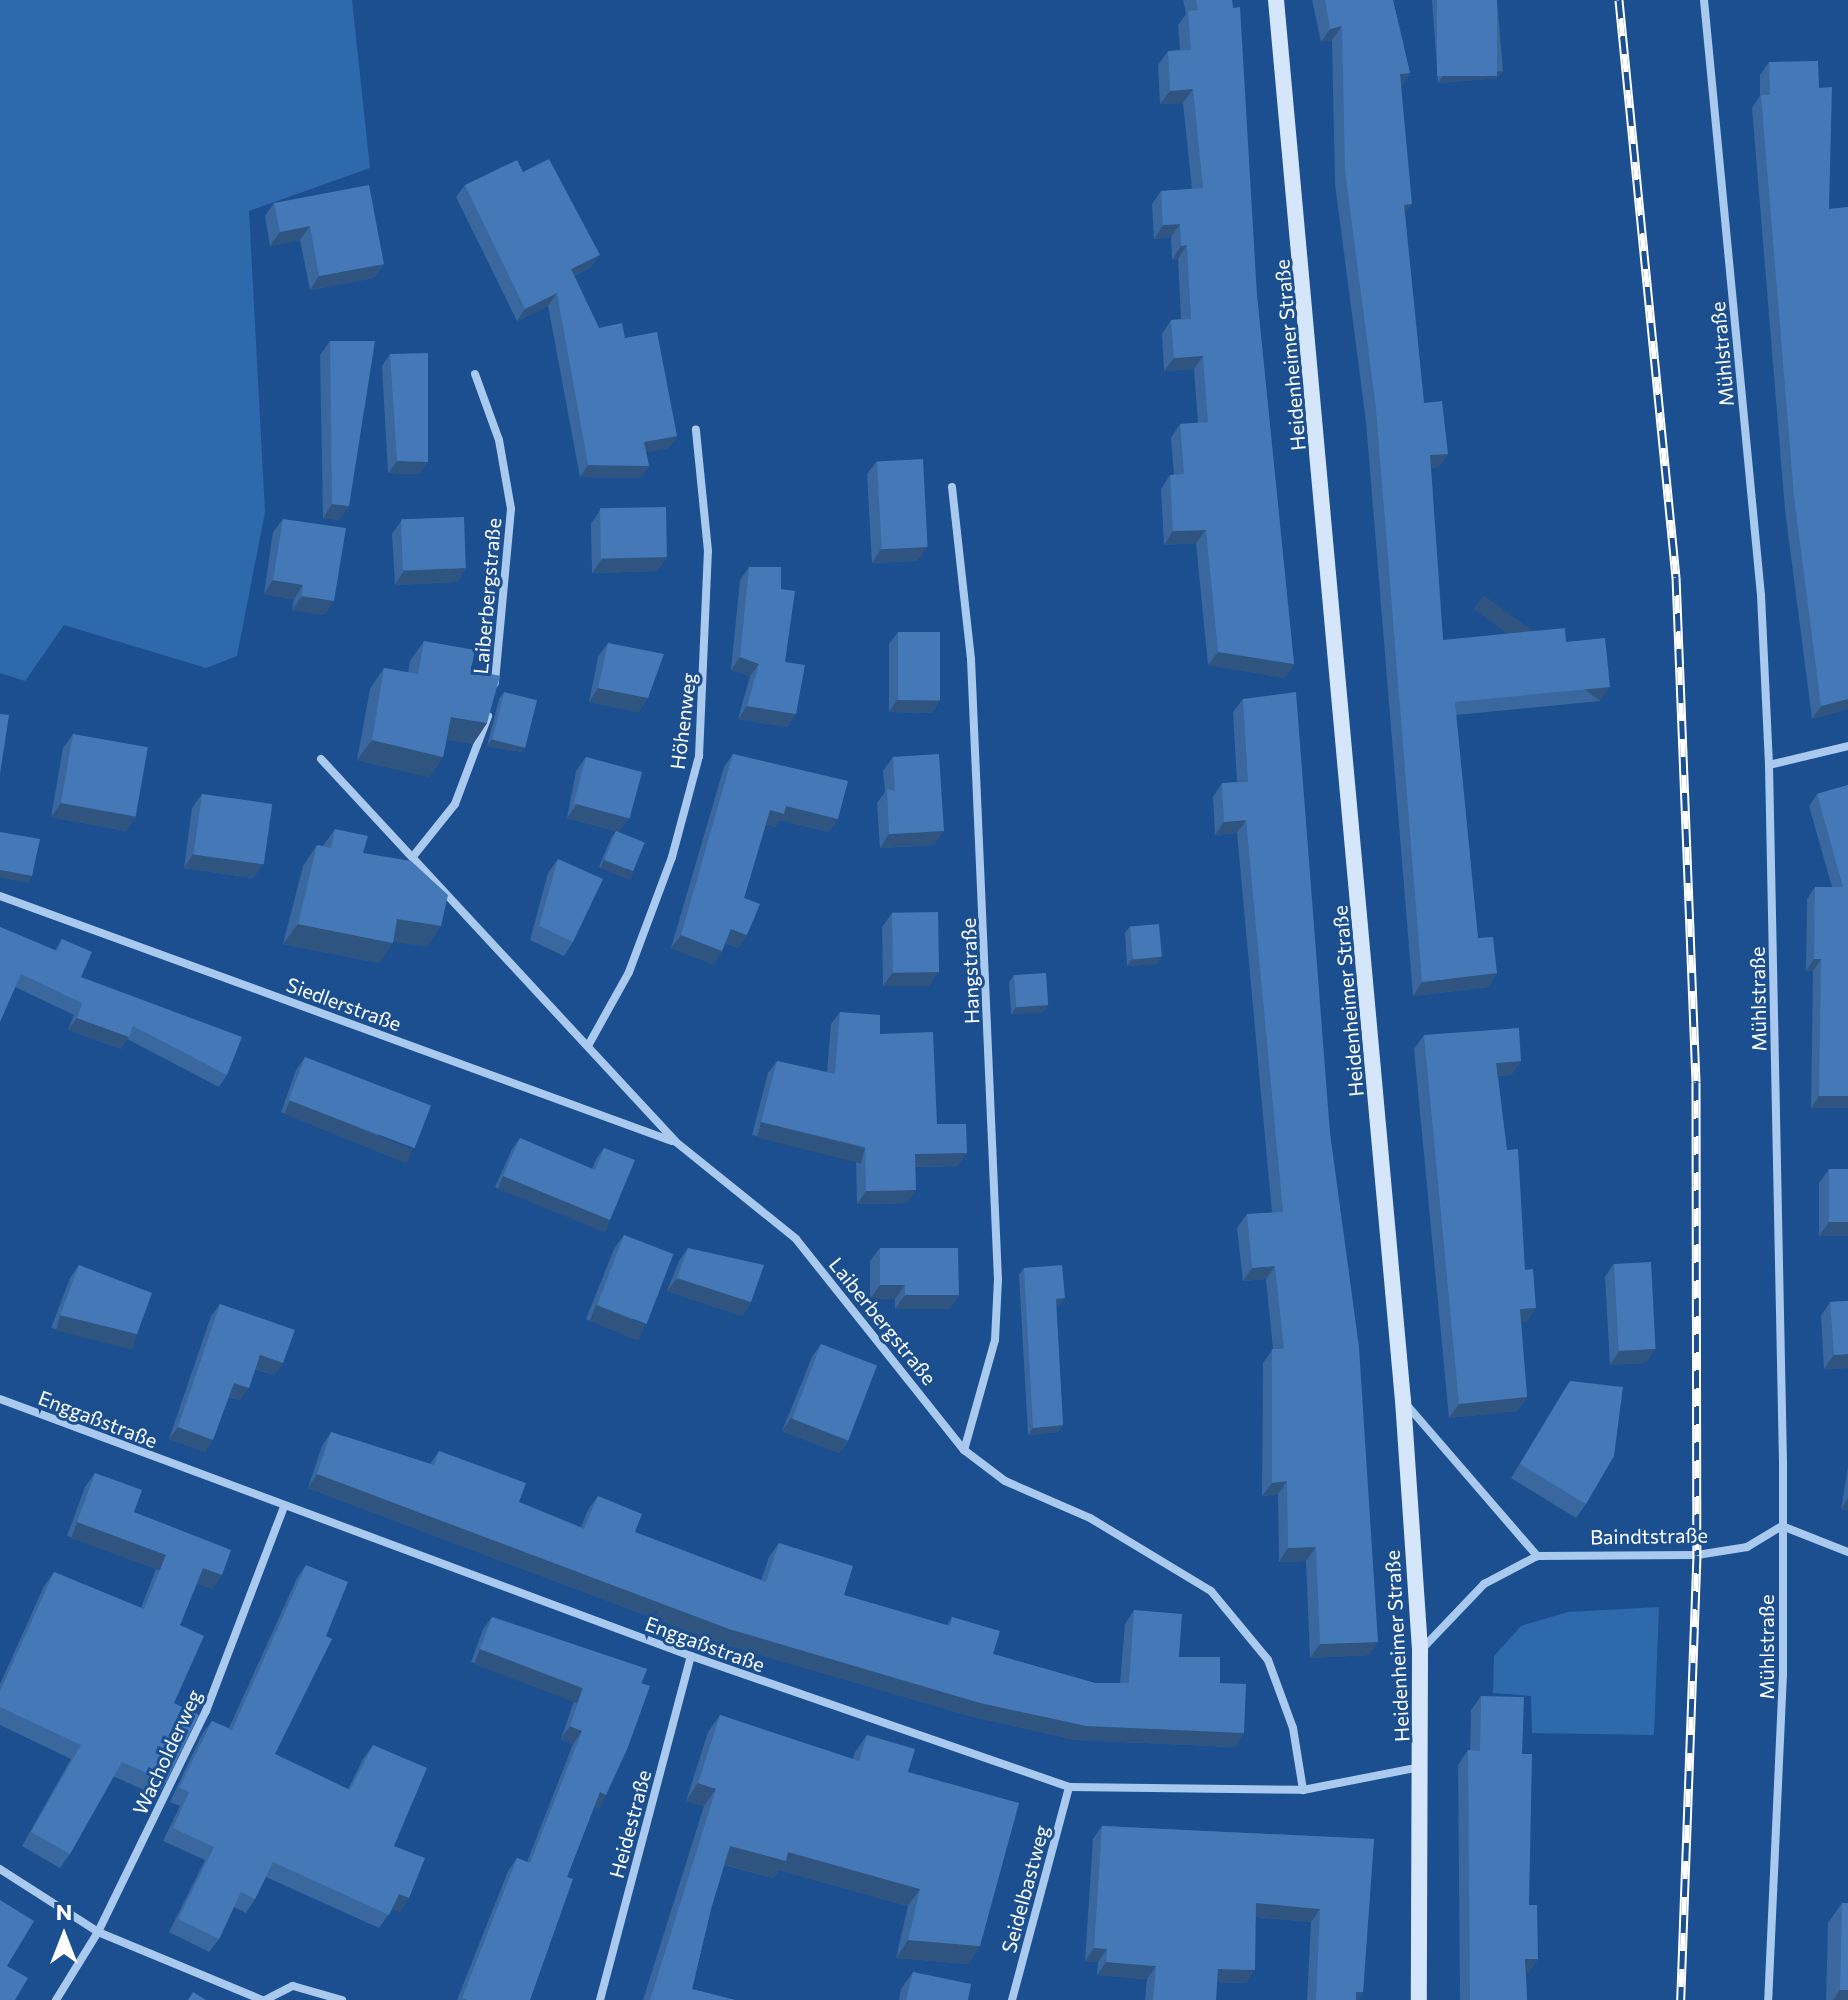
<!DOCTYPE html>
<html>
<head>
<meta charset="utf-8">
<style>
  body { margin:0 }
  #map { position:relative; width:1848px; height:2000px; overflow:hidden; background:#1b4f8f; font-family:Commissioner,sans-serif }
  div>[style] { position:absolute }
  [style*='--x'] { left:calc(var(--x)*1px); top:calc(var(--y)*1px); width:calc(var(--w)*1px); rotate:calc(var(--a)*1deg) }
  .green>* { inset:0; background:#2e69ad }
  .street>* { height:8px; margin:-4px; padding:0 4px; transform-origin:4px; border-radius:4px; background:#a9c9ee }
  .secondary>* { height:16px; margin:-8px; padding:0 8px; transform-origin:8px; border-radius:8px; background:#d6e6fa }
  .rail>* { height:9px; margin-top:-4.5px; transform-origin:0; background:repeating-linear-gradient(90deg,#1b4f8f 0 18px,#fff 0 36px); box-sizing:border-box; border-block:2px solid #fff }
  .wall>* { inset:0; background:#3a679d }
  .shaded-wall>* { inset:0; background:#305480; transform-origin:0 0 }
  .building>* { inset:0; background:#4478b7; transform-origin:0 0 }
  span { translate:-50% -50%; white-space:nowrap; text-align:center; line-height:1.15; -webkit-text-stroke:6px #1b4f8f; paint-order:stroke }
  .street-label { font-size:20px; color:#fff }
  .north { position:absolute; left:24px; top:1896px; width:80px; height:80px; -webkit-text-stroke:6px #1b4f8f; paint-order:stroke; rotate:0deg; font-size:22px; font-weight:700; line-height:32px; text-align:center; color:#fff }
  .north::after { content:''; display:block; margin:auto; width:28px; height:36px; background:#fff; clip-path:polygon(50% 0,100% 100%,50% 72%,0 100%) }
</style>
</head>
<body>
<div id="map">
  <div class="green">
    <div style="clip-path:polygon(0 0,352px 0,370px 168px,249px 211px,265px 512px,237px 656px,206px 668px,64px 625px,25px 681px,0 673px)"></div>
    <div style="clip-path:polygon(1659px 1607px,1654px 1735px,1532px 1733px,1531px 1696px,1493px 1693px,1494px 1656px,1521px 1626px,1568px 1612px)"></div>
  </div>
  <div class="street">
    <div style="--x:1704;--y:0;--w:598;--a:84.53"></div>
    <div style="--x:1761;--y:595;--w:170;--a:87.3"></div>
    <div style="--x:1769;--y:765;--w:697;--a:88.85"></div>
    <div style="--x:1783;--y:1462;--w:212;--a:90"></div>
    <div style="--x:1783;--y:1674;--w:326;--a:92.6"></div>
    <div style="--x:475;--y:374;--w:70;--a:70"></div>
    <div style="--x:499;--y:440;--w:70;--a:80.1"></div>
    <div style="--x:511;--y:509;--w:175;--a:95.3"></div>
    <div style="--x:952;--y:487;--w:173;--a:83.7"></div>
    <div style="--x:971;--y:659;--w:621;--a:87.51"></div>
    <div style="--x:998;--y:1279;--w:61;--a:92.8"></div>
    <div style="--x:995;--y:1340;--w:114;--a:105.7"></div>
    <div style="--x:321;--y:759;--w:522;--a:47.17"></div>
    <div style="--x:676;--y:1142;--w:154;--a:38.9"></div>
    <div style="--x:796;--y:1239;--w:270;--a:51.5"></div>
    <div style="--x:964;--y:1450;--w:51;--a:37.1"></div>
    <div style="--x:1005;--y:1481;--w:93;--a:23.5"></div>
    <div style="--x:1090;--y:1518;--w:141;--a:31.1"></div>
    <div style="--x:1211;--y:1591;--w:89;--a:50.4"></div>
    <div style="--x:1268;--y:1660;--w:72;--a:69.8"></div>
    <div style="--x:1293;--y:1728;--w:63;--a:80.8"></div>
    <div style="--x:1769;--y:765;--w:81;--a:-13.5"></div>
    <div style="--x:415;--y:854;--w:64;--a:-51.3"></div>
    <div style="--x:455;--y:804;--w:94;--a:-69.4"></div>
    <div style="--x:0;--y:896;--w:715;--a:20.03"></div>
    <div style="--x:589;--y:1044;--w:82;--a:-60.9"></div>
    <div style="--x:629;--y:972;--w:123;--a:-69.5"></div>
    <div style="--x:672;--y:857;--w:105;--a:-75"></div>
    <div style="--x:699;--y:756;--w:205;--a:-87.5"></div>
    <div style="--x:708;--y:551;--w:122;--a:-95.7"></div>
    <div style="--x:0;--y:1399;--w:737;--a:20.4"></div>
    <div style="--x:691;--y:1656;--w:400;--a:19.1"></div>
    <div style="--x:1069;--y:1787;--w:234;--a:0.7"></div>
    <div style="--x:1303;--y:1790;--w:119;--a:-11.1"></div>
    <div style="--x:1406;--y:1404;--w:201;--a:49.2"></div>
    <div style="--x:1782;--y:1526;--w:71;--a:21.5"></div>
    <div style="--x:1420;--y:1651;--w:93;--a:-46.3"></div>
    <div style="--x:1484;--y:1584;--w:60;--a:-27.8"></div>
    <div style="--x:1537;--y:1556;--w:160;--a:-0.4"></div>
    <div style="--x:1697;--y:1555;--w:51;--a:-9.1"></div>
    <div style="--x:1747;--y:1547;--w:41;--a:-31"></div>
    <div style="--x:0;--y:1869;--w:117;--a:32.7"></div>
    <div style="--x:98;--y:1932;--w:178;--a:22.5"></div>
    <div style="--x:56;--y:2000;--w:80;--a:-58.3"></div>
    <div style="--x:98;--y:1932;--w:246;--a:-64"></div>
    <div style="--x:206;--y:1711;--w:218;--a:-69.1"></div>
    <div style="--x:265;--y:2000;--w:31;--a:-27"></div>
    <div style="--x:293;--y:1986;--w:51;--a:15.9"></div>
    <div style="--x:600;--y:2000;--w:356;--a:-75.2"></div>
    <div style="--x:1012;--y:2000;--w:220;--a:-75"></div>
  </div>
  <div class="secondary">
    <div style="--x:1276;--y:0;--w:1406;--a:84.82"></div>
    <div style="--x:1403;--y:1400;--w:252;--a:86.1"></div>
    <div style="--x:1420;--y:1651;--w:349;--a:90.2"></div>
  </div>
  <div class="rail">
    <div style="--x:1619;--y:0;--w:580;--a:84.36"></div>
    <div style="--x:1676;--y:577;--w:505;--a:87.73"></div>
    <div style="--x:1696;--y:1082;--w:473;--a:89.9"></div>
    <div style="--x:1697;--y:1555;--w:445;--a:92.1"></div>
  </div>
  <div class="wall">
    <div style="clip-path:polygon(1183px 0,1232px 0,1257px 296px,1294px 664px,1285px 678px,1208px 665px,1196px 543px,1164px 545px,1161px 489px,1170px 475px,1174px 475px,1171px 438px,1180px 424px,1198px 423px,1194px 369px,1164px 371px,1162px 334px,1171px 320px,1181px 319px,1178px 259px,1172px 260px,1171px 237px,1154px 239px,1152px 204px,1161px 191px,1192px 189px,1183px 103px,1160px 104px,1158px 65px,1168px 51px,1180px 50px,1178px 25px,1186px 14px)"></div>
    <div style="clip-path:polygon(1312px 0,1393px 0,1410px 73px,1401px 87px,1405px 214px,1424px 403px,1448px 454px,1438px 467px,1431px 468px,1443px 640px,1566px 642px,1600px 701px,1456px 715px,1478px 938px,1497px 973px,1488px 987px,1413px 996px,1366px 422px,1335px 184px,1332px 40px,1321px 42px)"></div>
    <div style="clip-path:polygon(1432px 0,1497px 0,1503px 71px,1498px 78px,1438px 83px)"></div>
    <div style="clip-path:polygon(1769px 62px,1819px 88px,1829px 209px,1848px 207px,1848px 709px,1812px 719px,1785px 510px,1752px 108px,1760px 96px,1760px 75px)"></div>
    <div style="clip-path:polygon(523px 172px,591px 267px,574px 276px,599px 328px,625px 338px,677px 436px,668px 448px,646px 452px,649px 466px,640px 478px,580px 477px,548px 306px,517px 321px,456px 197px,465px 185px)"></div>
    <div style="clip-path:polygon(274px 203px,384px 264px,374px 278px,310px 290px,300px 240px,270px 246px,265px 216px)"></div>
    <div style="clip-path:polygon(330px 341px,349px 506px,339px 520px,323px 518px,320px 355px)"></div>
    <div style="clip-path:polygon(390px 354px,419px 474px,388px 473px,382px 366px)"></div>
    <div style="clip-path:polygon(877px 461px,927px 547px,917px 561px,872px 563px,867px 474px)"></div>
    <div style="clip-path:polygon(600px 510px,667px 557px,657px 571px,592px 573px,591px 524px)"></div>
    <div style="clip-path:polygon(283px 519px,324px 615px,292px 610px,294px 599px,264px 594px,273px 532px)"></div>
    <div style="clip-path:polygon(401px 521px,466px 568px,457px 582px,395px 585px,392px 534px)"></div>
    <div style="clip-path:polygon(749px 567px,785px 662px,796px 714px,787px 727px,738px 719px,750px 676px,731px 670px,740px 580px)"></div>
    <div style="clip-path:polygon(898px 632px,940px 701px,931px 713px,889px 712px,889px 644px)"></div>
    <div style="clip-path:polygon(424px 641px,471px 669px,487px 723px,473px 744px,447px 739px,443px 757px,429px 777px,357px 760px,370px 689px,384px 668px,408px 673px,410px 661px)"></div>
    <div style="clip-path:polygon(608px 643px,648px 698px,638px 712px,589px 702px,598px 657px)"></div>
    <div style="clip-path:polygon(504px 692px,522px 752px,487px 746px,499px 699px)"></div>
    <div style="clip-path:polygon(1243px 699px,1330px 1133px,1378px 1642px,1369px 1655px,1310px 1658px,1306px 1561px,1279px 1562px,1278px 1494px,1262px 1496px,1263px 1363px,1273px 1349px,1266px 1279px,1243px 1281px,1237px 1228px,1247px 1214px,1272px 1213px,1237px 833px,1215px 835px,1213px 797px,1222px 783px,1237px 782px,1233px 712px)"></div>
    <div style="clip-path:polygon(73px 734px,136px 817px,126px 831px,51px 817px,63px 748px)"></div>
    <div style="clip-path:polygon(733px 754px,838px 819px,829px 832px,780px 820px,775px 827px,766px 824px,744px 898px,747px 935px,738px 948px,725px 943px,722px 951px,713px 964px,671px 948px,724px 767px)"></div>
    <div style="clip-path:polygon(586px 757px,619px 832px,567px 818px,576px 771px)"></div>
    <div style="clip-path:polygon(893px 757px,934px 845px,880px 848px,877px 803px,885px 792px,883px 771px)"></div>
    <div style="clip-path:polygon(1848px 785px,1848px 1108px,1811px 1108px,1813px 971px,1806px 971px,1807px 899px,1815px 887px,1832px 887px,1809px 806px,1817px 794px)"></div>
    <div style="clip-path:polygon(202px 794px,263px 864px,253px 878px,184px 868px,192px 808px)"></div>
    <div style="clip-path:polygon(335px 829px,427px 947px,393px 941px,379px 963px,283px 944px,303px 866px,317px 845px,323px 846px)"></div>
    <div style="clip-path:polygon(616px 831px,629px 879px,599px 867px,611px 838px)"></div>
    <div style="clip-path:polygon(558px 859px,573px 942px,564px 956px,530px 940px,548px 873px)"></div>
    <div style="clip-path:polygon(892px 913px,929px 986px,883px 986px,882px 927px)"></div>
    <div style="clip-path:polygon(1130px 926px,1157px 964px,1127px 966px,1125px 933px)"></div>
    <div style="clip-path:polygon(0 927px,55px 950px,62px 939px,81px 977px,227px 1075px,219px 1087px,127px 1039px,121px 1049px,68px 1030px,74px 1015px,15px 987px)"></div>
    <div style="clip-path:polygon(1014px 975px,1048px 1005px,1043px 1012px,1011px 1014px,1009px 982px)"></div>
    <div style="clip-path:polygon(840px 1012px,880px 1034px,937px 1124px,958px 1166px,915px 1167px,907px 1203px,857px 1204px,856px 1160px,752px 1135px,768px 1073px,777px 1061px,827px 1072px,831px 1024px)"></div>
    <div style="clip-path:polygon(1424px 1035px,1521px 1061px,1511px 1075px,1498px 1076px,1527px 1322px,1521px 1322px,1527px 1397px,1517px 1411px,1449px 1418px,1414px 1049px)"></div>
    <div style="clip-path:polygon(305px 1057px,404px 1162px,281px 1112px,296px 1070px)"></div>
    <div style="clip-path:polygon(520px 1138px,592px 1169px,596px 1159px,604px 1148px,602px 1231px,495px 1187px,512px 1149px)"></div>
    <div style="clip-path:polygon(1829px 1169px,1848px 1236px,1819px 1236px,1819px 1183px)"></div>
    <div style="clip-path:polygon(624px 1235px,635px 1339px,586px 1319px,614px 1249px)"></div>
    <div style="clip-path:polygon(688px 1248px,751px 1302px,742px 1316px,667px 1291px,679px 1261px)"></div>
    <div style="clip-path:polygon(880px 1248px,959px 1295px,949px 1309px,895px 1309px,895px 1299px,870px 1299px,870px 1261px)"></div>
    <div style="clip-path:polygon(1614px 1263px,1646px 1363px,1610px 1365px,1605px 1277px)"></div>
    <div style="clip-path:polygon(79px 1265px,137px 1334px,128px 1347px,51px 1328px,70px 1278px)"></div>
    <div style="clip-path:polygon(1024px 1268px,1060px 1305px,1056px 1306px,1063px 1425px,1058px 1432px,1028px 1435px,1019px 1275px)"></div>
    <div style="clip-path:polygon(1848px 1301px,1848px 1368px,1824px 1369px,1821px 1316px,1830px 1302px)"></div>
    <div style="clip-path:polygon(220px 1304px,275px 1375px,255px 1369px,240px 1400px,229px 1397px,205px 1452px,169px 1439px,211px 1316px)"></div>
    <div style="clip-path:polygon(821px 1344px,848px 1441px,839px 1453px,782px 1431px,812px 1357px)"></div>
    <div style="clip-path:polygon(1570px 1381px,1586px 1504px,1576px 1518px,1511px 1478px,1561px 1395px)"></div>
    <div style="clip-path:polygon(331px 1432px,430px 1464px,439px 1451px,519px 1502px,581px 1527px,588px 1510px,598px 1496px,635px 1532px,761px 1580px,769px 1557px,779px 1543px,844px 1595px,947px 1625px,952px 1617px,993px 1654px,1095px 1683px,1120px 1683px,1125px 1624px,1134px 1610px,1179px 1657px,1220px 1683px,1244px 1733px,1235px 1747px,1076px 1740px,970px 1716px,720px 1643px,308px 1488px,322px 1446px)"></div>
    <div style="clip-path:polygon(1848px 1467px,1848px 1510px,1841px 1509px)"></div>
    <div style="clip-path:polygon(95px 1473px,134px 1512px,222px 1575px,212px 1589px,197px 1583px,180px 1625px,166px 1782px,157px 1796px,113px 1776px,70px 1854px,60px 1868px,22px 1846px,71px 1759px,0 1725px,0 1684px,44px 1586px,54px 1572px,141px 1608px,156px 1569px,67px 1536px,85px 1487px)"></div>
    <div style="clip-path:polygon(306px 1565px,275px 1754px,348px 1789px,363px 1759px,373px 1745px,394px 1846px,400px 1912px,392px 1909px,379px 1928px,266px 1877px,255px 1899px,246px 1913px,234px 1907px,219px 1939px,209px 1952px,169px 1932px,205px 1860px,163px 1841px,180px 1806px,170px 1802px,202px 1734px,212px 1721px,229px 1728px,297px 1578px)"></div>
    <div style="clip-path:polygon(492px 1617px,647px 1669px,597px 1808px,594px 1806px,567px 1877px,530px 2000px,457px 2000px,508px 1871px,517px 1858px,527px 1862px,573px 1744px,561px 1739px,574px 1701px,471px 1662px,483px 1629px)"></div>
    <div style="clip-path:polygon(1481px 1696px,1522px 1754px,1529px 1905px,1538px 1959px,1528px 1973px,1526px 1973px,1527px 2000px,1460px 2000px,1458px 1765px,1468px 1750px,1470px 1750px,1471px 1710px)"></div>
    <div style="clip-path:polygon(720px 1715px,853px 1759px,855px 1752px,867px 1735px,908px 1772px,980px 1946px,968px 1964px,896px 1958px,908px 1906px,779px 1870px,774px 1878px,724px 1865px,711px 1909px,692px 1989px,735px 2000px,643px 2000px,704px 1806px,686px 1801px,708px 1732px)"></div>
    <div style="clip-path:polygon(1102px 1826px,1374px 1839px,1363px 1992px,1358px 2000px,1307px 2000px,1311px 1922px,1256px 1917px,1246px 1983px,1217px 1982px,1216px 2000px,1145px 2000px,1147px 1979px,1097px 1975px,1098px 1962px,1085px 1961px,1093px 1839px)"></div>
    <div style="clip-path:polygon(1842px 1903px,1848px 2000px,1826px 2000px,1828px 1923px)"></div>
    <div style="clip-path:polygon(913px 1972px,968px 2000px,899px 2000px,901px 1989px)"></div>
  </div>
  <div class="shaded-wall">
    <div style="clip-path:polygon(1342px 26px,1332px 40px,1321px 42px,1330px 29px)"></div>
    <div style="clip-path:polygon(1503px 71px,1498px 78px,1438px 83px,1443px 76px)"></div>
    <div style="clip-path:polygon(1410px 73px,1401px 87px,1400px 74px)"></div>
    <div style="clip-path:polygon(1193px 89px,1183px 103px,1160px 104px,1170px 91px)"></div>
    <div style="clip-path:polygon(1412px 204px,1402px 218px,1404px 205px)"></div>
    <div style="clip-path:polygon(1180px 224px,1171px 237px,1154px 239px,1163px 225px)"></div>
    <div style="clip-path:polygon(310px 226px,300px 240px,270px 246px,280px 232px)"></div>
    <div style="clip-path:polygon(1187px 245px,1178px 259px,1172px 260px,1181px 246px)"></div>
    <div style="clip-path:polygon(600px 255px,591px 267px,562px 281px,571px 269px)"></div>
    <div style="clip-path:polygon(384px 264px,374px 278px,310px 290px,319px 276px)"></div>
    <div style="clip-path:polygon(557px 293px,548px 306px,517px 321px,525px 309px)"></div>
    <div style="clip-path:polygon(1203px 356px,1194px 369px,1164px 371px,1174px 358px)"></div>
    <div style="clip-path:polygon(677px 436px,668px 448px,636px 454px,644px 442px)"></div>
    <div style="clip-path:polygon(1448px 454px,1438px 467px,1421px 469px,1430px 455px)"></div>
    <div style="clip-path:polygon(397px 461px,428px 462px,419px 474px,388px 473px)"></div>
    <div style="clip-path:polygon(588px 465px,649px 466px,640px 478px,580px 477px)"></div>
    <div style="clip-path:polygon(332px 504px,349px 506px,339px 520px,323px 518px)"></div>
    <div style="clip-path:polygon(1206px 530px,1196px 543px,1164px 545px,1173px 531px)"></div>
    <div style="clip-path:polygon(927px 547px,917px 561px,872px 563px,881px 549px)"></div>
    <div style="clip-path:polygon(667px 557px,657px 571px,592px 573px,602px 559px)"></div>
    <div style="clip-path:polygon(466px 568px,457px 582px,395px 585px,404px 571px)"></div>
    <div style="clip-path:polygon(273px 580px,303px 585px,294px 599px,264px 594px)"></div>
    <div style="clip-path:polygon(302px 596px,334px 601px,324px 615px,292px 610px)"></div>
    <div style="clip-path:polygon(1218px 652px,1294px 664px,1285px 678px,1208px 665px)"></div>
    <div style="clip-path:polygon(740px 657px,759px 664px,750px 676px,731px 670px)"></div>
    <div style="left:1610px;top:687px;width:17px;height:156px;rotate:126deg"></div>
    <div style="clip-path:polygon(598px 688px,648px 698px,638px 712px,589px 702px)"></div>
    <div style="clip-path:polygon(1848px 699px,1848px 709px,1812px 719px,1821px 706px)"></div>
    <div style="clip-path:polygon(897px 700px,940px 701px,931px 713px,889px 712px)"></div>
    <div style="clip-path:polygon(747px 706px,796px 714px,787px 727px,738px 719px)"></div>
    <div style="clip-path:polygon(451px 717px,487px 723px,473px 744px,436px 738px)"></div>
    <div style="clip-path:polygon(492px 739px,526px 745px,522px 752px,487px 746px)"></div>
    <div style="clip-path:polygon(372px 740px,443px 757px,429px 777px,357px 760px)"></div>
    <div style="clip-path:polygon(61px 803px,136px 817px,126px 831px,51px 817px)"></div>
    <div style="clip-path:polygon(577px 804px,629px 818px,619px 832px,567px 818px)"></div>
    <div style="clip-path:polygon(786px 806px,838px 819px,829px 832px,780px 820px,775px 827px,761px 823px,770px 810px)"></div>
    <div style="clip-path:polygon(1246px 820px,1237px 833px,1215px 835px,1224px 822px)"></div>
    <div style="clip-path:polygon(944px 831px,934px 845px,880px 848px,889px 834px)"></div>
    <div style="clip-path:polygon(193px 854px,263px 864px,253px 878px,184px 868px)"></div>
    <div style="left:604px;top:860px;width:32px;height:9px;rotate:22deg"></div>
    <div style="clip-path:polygon(0 870px,32px 876px,28px 883px,0 878px)"></div>
    <div style="clip-path:polygon(397px 919px,441px 926px,427px 947px,382px 940px)"></div>
    <div style="clip-path:polygon(298px 924px,393px 943px,379px 963px,283px 944px)"></div>
    <div style="clip-path:polygon(731px 929px,747px 935px,738px 948px,722px 942px)"></div>
    <div style="clip-path:polygon(681px 935px,722px 951px,713px 964px,671px 948px)"></div>
    <div style="clip-path:polygon(1162px 957px,1157px 964px,1127px 966px,1132px 959px)"></div>
    <div style="clip-path:polygon(1814px 959px,1821px 959px,1813px 971px,1806px 971px)"></div>
    <div style="clip-path:polygon(893px 972px,939px 972px,929px 986px,883px 986px)"></div>
    <div style="clip-path:polygon(1497px 973px,1488px 987px,1413px 996px,1422px 982px)"></div>
    <div style="clip-path:polygon(1048px 1005px,1043px 1012px,1011px 1014px,1016px 1007px)"></div>
    <div style="clip-path:polygon(77px 1018px,129px 1037px,121px 1049px,68px 1030px)"></div>
    <div style="clip-path:polygon(1521px 1061px,1511px 1075px,1486px 1077px,1496px 1063px)"></div>
    <div style="clip-path:polygon(1819px 1096px,1848px 1096px,1848px 1108px,1811px 1108px)"></div>
    <div style="left:290px;top:1100px;width:132px;height:15px;rotate:22deg"></div>
    <div style="left:761px;top:1122px;width:107px;height:16px;rotate:14deg"></div>
    <div style="clip-path:polygon(967px 1153px,958px 1166px,906px 1167px,915px 1154px)"></div>
    <div style="left:503px;top:1176px;width:116px;height:14px;rotate:22deg"></div>
    <div style="clip-path:polygon(916px 1190px,907px 1203px,857px 1204px,866px 1191px)"></div>
    <div style="clip-path:polygon(1829px 1222px,1848px 1222px,1848px 1236px,1819px 1236px)"></div>
    <div style="clip-path:polygon(1275px 1266px,1266px 1279px,1243px 1281px,1252px 1268px)"></div>
    <div style="clip-path:polygon(677px 1278px,751px 1302px,742px 1316px,667px 1291px)"></div>
    <div style="clip-path:polygon(880px 1285px,905px 1285px,895px 1299px,870px 1299px)"></div>
    <div style="clip-path:polygon(905px 1295px,959px 1295px,949px 1309px,895px 1309px)"></div>
    <div style="clip-path:polygon(1065px 1298px,1060px 1305px,1051px 1306px,1056px 1299px)"></div>
    <div style="left:596px;top:1305px;width:53px;height:17px;rotate:22deg"></div>
    <div style="clip-path:polygon(1536px 1308px,1527px 1322px,1510px 1323px,1520px 1309px)"></div>
    <div style="left:60px;top:1315px;width:79px;height:16px;rotate:14deg"></div>
    <div style="clip-path:polygon(1656px 1349px,1646px 1363px,1610px 1365px,1619px 1351px)"></div>
    <div style="clip-path:polygon(1848px 1354px,1848px 1368px,1824px 1369px,1834px 1355px)"></div>
    <div style="clip-path:polygon(260px 1355px,283px 1363px,275px 1375px,252px 1367px)"></div>
    <div style="clip-path:polygon(234px 1383px,249px 1388px,240px 1400px,226px 1395px)"></div>
    <div style="clip-path:polygon(1527px 1397px,1517px 1411px,1449px 1418px,1459px 1404px)"></div>
    <div style="clip-path:polygon(791px 1418px,848px 1441px,839px 1453px,782px 1431px)"></div>
    <div style="clip-path:polygon(1063px 1425px,1058px 1432px,1028px 1435px,1033px 1428px)"></div>
    <div style="clip-path:polygon(178px 1427px,213px 1440px,205px 1452px,169px 1439px)"></div>
    <div style="clip-path:polygon(317px 1474px,1244px 1733px,1235px 1747px,1076px 1740px,970px 1716px,720px 1643px,308px 1488px)"></div>
    <div style="clip-path:polygon(1287px 1481px,1278px 1494px,1262px 1496px,1272px 1483px)"></div>
    <div style="clip-path:polygon(1848px 1498px,1848px 1510px,1841px 1509px)"></div>
    <div style="left:77px;top:1522px;width:95px;height:17px;rotate:20deg"></div>
    <div style="clip-path:polygon(1316px 1547px,1306px 1561px,1279px 1562px,1288px 1548px)"></div>
    <div style="clip-path:polygon(203px 1568px,222px 1575px,212px 1589px,193px 1582px)"></div>
    <div style="clip-path:polygon(1378px 1642px,1369px 1655px,1310px 1658px,1320px 1644px)"></div>
    <div style="left:480px;top:1649px;width:110px;height:16px;rotate:21deg"></div>
    <div style="clip-path:polygon(570px 1726px,582px 1731px,573px 1744px,561px 1739px)"></div>
    <div style="clip-path:polygon(698px 1783px,716px 1789px,704px 1806px,686px 1801px)"></div>
    <div style="left:600px;top:1792px;width:7px;height:16px;rotate:27deg"></div>
    <div style="clip-path:polygon(730px 1846px,788px 1852px,920px 1889px,908px 1906px,779px 1870px,774px 1878px,718px 1863px)"></div>
    <div style="clip-path:polygon(399px 1894px,409px 1898px,400px 1912px,389px 1908px)"></div>
    <div style="clip-path:polygon(1256px 1903px,1320px 1909px,1311px 1922px,1247px 1916px)"></div>
    <div style="clip-path:polygon(908px 1940px,980px 1946px,968px 1964px,896px 1958px)"></div>
    <div style="clip-path:polygon(1094px 1948px,1107px 1949px,1098px 1962px,1085px 1961px)"></div>
    <div style="clip-path:polygon(1525px 1959px,1538px 1959px,1528px 1973px,1515px 1974px)"></div>
    <div style="clip-path:polygon(1106px 1962px,1156px 1966px,1147px 1979px,1097px 1975px)"></div>
    <div style="clip-path:polygon(1218px 1969px,1255px 1970px,1246px 1983px,1209px 1982px)"></div>
    <div style="clip-path:polygon(1840px 1990px,1848px 1990px,1848px 2000px,1833px 2000px)"></div>
    <div style="clip-path:polygon(1356px 1992px,1363px 1992px,1358px 2000px,1350px 2000px)"></div>
  </div>
  <div class="building">
    <div style="clip-path:polygon(1196px 0,1232px 0,1233px 8px,1240px 7px,1257px 296px,1294px 664px,1218px 652px,1206px 530px,1173px 531px,1170px 475px,1184px 474px,1180px 424px,1208px 422px,1203px 356px,1174px 358px,1171px 320px,1191px 319px,1187px 245px,1181px 246px,1180px 224px,1163px 225px,1161px 191px,1203px 188px,1193px 89px,1170px 91px,1168px 51px,1191px 50px,1188px 11px,1198px 10px)"></div>
    <div style="clip-path:polygon(1325px 0,1393px 0,1410px 73px,1400px 74px,1412px 204px,1404px 205px,1424px 403px,1442px 401px,1448px 454px,1430px 455px,1443px 640px,1565px 628px,1566px 642px,1605px 638px,1610px 687px,1455px 702px,1478px 938px,1493px 937px,1497px 973px,1422px 982px,1376px 409px,1345px 171px,1342px 26px,1330px 29px)"></div>
    <div style="left:1437px;top:0;width:60px;height:76px"></div>
    <div style="clip-path:polygon(1818px 61px,1819px 88px,1832px 87px,1829px 209px,1848px 207px,1848px 699px,1821px 706px,1794px 497px,1761px 95px,1770px 95px,1769px 62px)"></div>
    <div style="clip-path:polygon(549px 159px,600px 255px,571px 269px,599px 328px,622px 323px,625px 338px,657px 332px,677px 436px,644px 442px,649px 466px,588px 465px,557px 293px,525px 309px,465px 185px,517px 160px,523px 172px)"></div>
    <div style="clip-path:polygon(369px 185px,384px 264px,319px 276px,310px 226px,280px 232px,274px 203px)"></div>
    <div style="clip-path:polygon(330px 341px,375px 341px,349px 506px,332px 504px)"></div>
    <div style="clip-path:polygon(428px 353px,428px 462px,397px 461px,390px 354px)"></div>
    <div style="left:923px;top:459px;width:88px;height:46px;rotate:87deg"></div>
    <div style="left:666px;top:507px;width:50px;height:66px;rotate:89deg"></div>
    <div style="left:464px;top:517px;width:51px;height:63px;rotate:88deg"></div>
    <div style="clip-path:polygon(283px 519px,346px 528px,334px 601px,302px 596px,303px 585px,273px 580px)"></div>
    <div style="clip-path:polygon(749px 567px,781px 567px,781px 589px,795px 591px,785px 662px,805px 665px,796px 714px,747px 706px,759px 664px,740px 657px)"></div>
    <div style="left:898px;top:632px;width:42px;height:68px"></div>
    <div style="clip-path:polygon(424px 641px,475px 650px,471px 669px,500px 676px,487px 723px,451px 717px,443px 757px,372px 740px,384px 668px,418px 674px)"></div>
    <div style="clip-path:polygon(608px 643px,664px 654px,648px 698px,598px 688px)"></div>
    <div style="left:504px;top:692px;width:34px;height:49px;rotate:14deg"></div>
    <div style="clip-path:polygon(1296px 692px,1330px 1133px,1359px 1347px,1378px 1642px,1320px 1644px,1316px 1547px,1288px 1548px,1287px 1481px,1272px 1483px,1272px 1349px,1284px 1349px,1275px 1266px,1252px 1268px,1247px 1214px,1283px 1212px,1246px 820px,1224px 822px,1222px 783px,1248px 782px,1243px 699px)"></div>
    <div style="clip-path:polygon(0 714px,9px 715px,0 774px)"></div>
    <div style="left:73px;top:734px;width:76px;height:70px;rotate:10deg"></div>
    <div style="clip-path:polygon(733px 754px,848px 781px,838px 819px,786px 806px,784px 814px,770px 810px,744px 898px,760px 904px,747px 935px,731px 929px,722px 951px,681px 935px)"></div>
    <div style="clip-path:polygon(939px 754px,944px 831px,889px 834px,887px 789px,895px 791px,893px 757px)"></div>
    <div style="left:586px;top:757px;width:58px;height:48px;rotate:15deg"></div>
    <div style="clip-path:polygon(1848px 785px,1848px 1096px,1819px 1096px,1821px 959px,1814px 959px,1815px 887px,1843px 887px,1817px 794px)"></div>
    <div style="left:202px;top:794px;width:71px;height:61px;rotate:8deg"></div>
    <div style="clip-path:polygon(335px 829px,368px 836px,363px 853px,411px 861px,448px 895px,441px 926px,397px 919px,393px 943px,298px 924px,317px 845px,331px 848px)"></div>
    <div style="left:616px;top:831px;width:31px;height:31px;rotate:22deg"></div>
    <div style="clip-path:polygon(0 832px,40px 839px,32px 876px,0 870px)"></div>
    <div style="clip-path:polygon(558px 859px,603px 879px,573px 942px,539px 926px)"></div>
    <div style="left:938px;top:912px;width:60px;height:46px;rotate:89deg"></div>
    <div style="left:1159px;top:924px;width:33px;height:29px;rotate:85deg"></div>
    <div style="clip-path:polygon(0 927px,57px 951px,62px 939px,92px 952px,81px 977px,242px 1037px,227px 1075px,133px 1026px,129px 1037px,77px 1018px,82px 1003px,21px 974px,0 1022px)"></div>
    <div style="left:1046px;top:973px;width:32px;height:32px;rotate:86deg"></div>
    <div style="clip-path:polygon(840px 1012px,880px 1015px,880px 1034px,933px 1032px,937px 1124px,966px 1124px,967px 1153px,915px 1154px,916px 1190px,866px 1191px,865px 1147px,761px 1122px,777px 1061px,835px 1074px)"></div>
    <div style="clip-path:polygon(1519px 1028px,1521px 1061px,1496px 1063px,1507px 1150px,1518px 1149px,1525px 1270px,1533px 1269px,1536px 1308px,1520px 1309px,1527px 1397px,1459px 1404px,1424px 1035px)"></div>
    <div style="left:305px;top:1057px;width:135px;height:46px;rotate:21deg"></div>
    <div style="clip-path:polygon(520px 1138px,595px 1170px,604px 1148px,635px 1160px,610px 1220px,503px 1176px)"></div>
    <div style="left:1829px;top:1169px;width:19px;height:53px"></div>
    <div style="left:624px;top:1235px;width:53px;height:75px;rotate:21deg"></div>
    <div style="clip-path:polygon(688px 1248px,764px 1265px,751px 1302px,677px 1278px)"></div>
    <div style="clip-path:polygon(880px 1248px,958px 1248px,959px 1295px,905px 1295px,905px 1285px,880px 1285px)"></div>
    <div style="left:1651px;top:1262px;width:87px;height:37px;rotate:87deg"></div>
    <div style="clip-path:polygon(79px 1265px,152px 1293px,137px 1334px,60px 1315px)"></div>
    <div style="clip-path:polygon(1062px 1265px,1065px 1298px,1056px 1299px,1063px 1425px,1033px 1428px,1024px 1268px)"></div>
    <div style="clip-path:polygon(1848px 1301px,1848px 1354px,1834px 1355px,1830px 1302px)"></div>
    <div style="clip-path:polygon(220px 1304px,295px 1330px,283px 1363px,260px 1355px,249px 1388px,234px 1383px,213px 1440px,178px 1427px)"></div>
    <div style="left:821px;top:1344px;width:60px;height:80px;rotate:21deg"></div>
    <div style="clip-path:polygon(1570px 1381px,1623px 1387px,1614px 1456px,1586px 1504px,1520px 1464px)"></div>
    <div style="clip-path:polygon(331px 1432px,434px 1465px,439px 1451px,526px 1483px,519px 1502px,584px 1529px,598px 1496px,642px 1514px,635px 1532px,766px 1582px,779px 1543px,853px 1566px,844px 1595px,950px 1626px,952px 1617px,1000px 1631px,993px 1654px,1095px 1683px,1129px 1683px,1134px 1610px,1182px 1614px,1179px 1657px,1220px 1657px,1220px 1683px,1246px 1684px,1244px 1733px,1086px 1726px,980px 1703px,729px 1629px,317px 1474px)"></div>
    <div style="clip-path:polygon(95px 1473px,142px 1490px,134px 1512px,231px 1550px,222px 1575px,203px 1568px,180px 1625px,204px 1636px,174px 1703px,199px 1715px,166px 1782px,122px 1762px,70px 1854px,31px 1832px,81px 1745px,0 1707px,0 1691px,54px 1572px,144px 1609px,166px 1555px,77px 1522px)"></div>
    <div style="clip-path:polygon(306px 1565px,348px 1582px,326px 1636px,332px 1639px,275px 1754px,350px 1790px,373px 1745px,427px 1768px,394px 1846px,425px 1858px,409px 1898px,399px 1894px,389px 1915px,273px 1862px,255px 1899px,241px 1892px,219px 1939px,178px 1919px,214px 1847px,173px 1828px,189px 1792px,179px 1788px,212px 1721px,232px 1730px)"></div>
    <div style="clip-path:polygon(492px 1617px,647px 1669px,641px 1683px,650px 1686px,628px 1747px,606px 1795px,600px 1792px,567px 1877px,573px 1879px,530px 2000px,468px 2000px,462px 1998px,517px 1858px,530px 1863px,582px 1731px,570px 1726px,583px 1688px,480px 1649px)"></div>
    <div style="clip-path:polygon(1481px 1696px,1524px 1697px,1522px 1754px,1532px 1754px,1529px 1905px,1537px 1905px,1538px 1959px,1525px 1959px,1527px 2000px,1470px 2000px,1468px 1750px,1480px 1751px)"></div>
    <div style="clip-path:polygon(720px 1715px,859px 1761px,867px 1735px,915px 1749px,908px 1772px,1019px 1803px,980px 1946px,908px 1940px,920px 1889px,788px 1852px,786px 1861px,730px 1846px,711px 1909px,692px 1989px,735px 2000px,650px 2000px,716px 1789px,698px 1783px)"></div>
    <div style="clip-path:polygon(1102px 1826px,1374px 1839px,1363px 1992px,1356px 1992px,1356px 2000px,1316px 2000px,1320px 1909px,1256px 1903px,1255px 1970px,1218px 1969px,1216px 2000px,1153px 2000px,1156px 1966px,1106px 1962px,1107px 1949px,1094px 1948px)"></div>
    <div style="clip-path:polygon(0 1900px,34px 1921px,7px 1966px,28px 1978px,15px 2000px,0 2000px)"></div>
    <div style="clip-path:polygon(1842px 1903px,1848px 1903px,1848px 1990px,1840px 1990px)"></div>
    <div style="clip-path:polygon(913px 1972px,971px 1984px,968px 2000px,906px 2000px)"></div>
    <div style="clip-path:polygon(193px 1992px,206px 2000px,188px 2000px)"></div>
  </div>
  <div class="street-label">
    <span style="left:1722px;top:354px;rotate:-95deg">Mühlstraße</span>
    <span style="left:1290px;top:355px;rotate:-95deg">Heidenheimer Straße</span>
    <span style="left:487px;top:596px;rotate:-85deg">Laiberbergstraße</span>
    <span style="left:683px;top:721px;rotate:-83deg">Höhenweg</span>
    <span style="left:970px;top:971px;rotate:-92deg">Hangstraße</span>
    <span style="left:1758px;top:999px;rotate:-91deg">Mühlstraße</span>
    <span style="left:1348px;top:1001px;rotate:-95deg">Heidenheimer Straße</span>
    <span style="left:344px;top:1004px;rotate:20deg">Siedlerstraße</span>
    <span style="left:883px;top:1321px;rotate:51deg">Laiberbergstraße</span>
    <span style="left:98px;top:1419px;rotate:21deg">Enggaßstraße</span>
    <span style="left:1649px;top:1536px;rotate:-1deg">Baindtstraße</span>
    <span style="left:705px;top:1644px;rotate:20deg">Enggaßstraße</span>
    <span style="left:1397px;top:1646px;rotate:-93deg">Heidenheimer Straße</span>
    <span style="left:1766px;top:1647px;rotate:-90deg">Mühlstraße</span>
    <span style="left:167px;top:1752px;rotate:-65deg">Wacholderweg</span>
    <span style="left:630px;top:1824px;rotate:-75deg">Heidestraße</span>
    <span style="left:1025px;top:1889px;rotate:-75deg">Seidelbastweg</span>
  </div>
  <div class="north">N</div>
</div>
</body>
</html>
